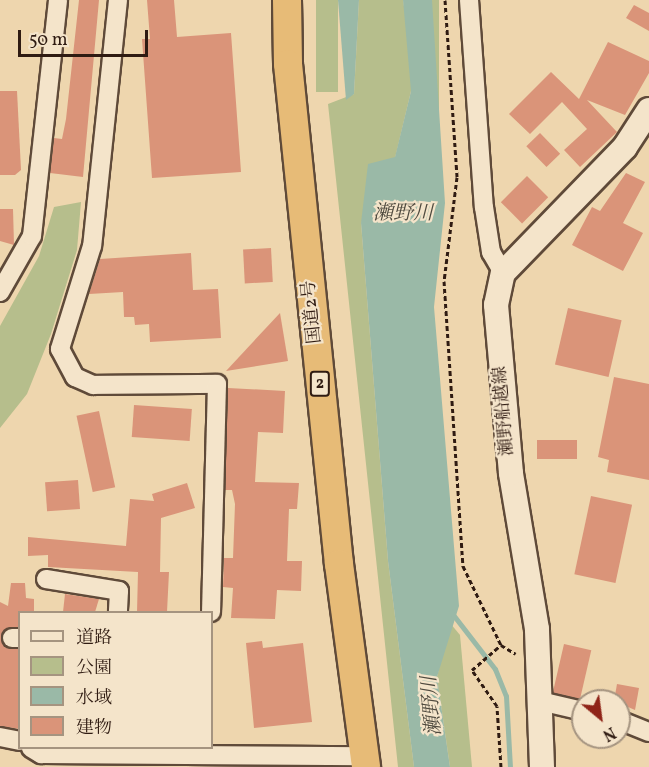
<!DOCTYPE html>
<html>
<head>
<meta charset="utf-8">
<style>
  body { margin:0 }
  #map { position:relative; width:649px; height:767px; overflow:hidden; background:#eed6ae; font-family:Vollkorn,"Noto Serif JP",serif }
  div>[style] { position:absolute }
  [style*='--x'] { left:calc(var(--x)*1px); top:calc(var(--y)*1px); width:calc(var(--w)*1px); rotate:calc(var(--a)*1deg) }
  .green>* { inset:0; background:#b6be8c; transform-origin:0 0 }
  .water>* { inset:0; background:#9ab9a7 }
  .stream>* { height:5px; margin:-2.5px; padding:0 2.5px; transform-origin:2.5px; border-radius:2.5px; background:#9ab9a7 }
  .building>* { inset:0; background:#da9479; transform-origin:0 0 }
  .path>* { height:3px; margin-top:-1.5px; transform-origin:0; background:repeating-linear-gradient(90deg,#2f1b12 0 4.5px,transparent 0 7.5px) }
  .roads { filter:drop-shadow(2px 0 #5f4a39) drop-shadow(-2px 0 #5f4a39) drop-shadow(0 2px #5f4a39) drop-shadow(0 -2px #5f4a39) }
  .minor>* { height:18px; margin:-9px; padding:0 9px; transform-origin:9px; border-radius:9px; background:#f4e4ca }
  .secondary>* { height:24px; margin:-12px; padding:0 12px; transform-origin:12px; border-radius:12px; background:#f4e4ca }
  .trunk>* { height:28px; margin:-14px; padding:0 14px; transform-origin:14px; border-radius:14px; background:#e7bb77 }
  span { translate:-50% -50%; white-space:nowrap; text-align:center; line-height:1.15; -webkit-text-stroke:4.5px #f4e4ca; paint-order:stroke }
  .shield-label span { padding:2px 4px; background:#f4e4ca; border:2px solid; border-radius:4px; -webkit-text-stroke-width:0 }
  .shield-label { font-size:16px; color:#2f1b12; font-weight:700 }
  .street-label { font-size:18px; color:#2f1b12 }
  .water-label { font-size:20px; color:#4f4a3f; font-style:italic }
  .legend { position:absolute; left:18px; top:611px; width:195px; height:138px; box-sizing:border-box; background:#f4e4ca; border:2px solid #a59480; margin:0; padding:8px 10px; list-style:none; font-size:18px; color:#2f1b12 }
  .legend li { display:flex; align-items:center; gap:12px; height:30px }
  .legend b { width:30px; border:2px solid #a59480 }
  .north { position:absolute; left:571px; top:689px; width:60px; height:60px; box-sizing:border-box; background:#f4e4ca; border:2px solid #a59480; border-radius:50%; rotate:151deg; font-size:16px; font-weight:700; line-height:24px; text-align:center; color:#2f1b12 }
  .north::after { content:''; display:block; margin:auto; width:21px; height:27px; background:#8f2418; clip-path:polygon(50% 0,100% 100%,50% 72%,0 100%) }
  .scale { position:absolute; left:18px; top:30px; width:130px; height:27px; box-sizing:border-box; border:3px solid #2f1b12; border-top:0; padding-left:8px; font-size:18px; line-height:21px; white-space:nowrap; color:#2f1b12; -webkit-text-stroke:4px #f4e4ca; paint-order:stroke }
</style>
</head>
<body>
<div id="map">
  <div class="green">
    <div style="left:316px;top:0;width:22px;height:92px"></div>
    <div style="clip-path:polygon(359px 0,403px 0,411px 51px,411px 91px,395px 158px,361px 223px,388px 561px,414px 767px,398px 767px,328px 104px,354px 94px)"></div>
    <div style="left:432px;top:0;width:7px;height:172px"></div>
    <div style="clip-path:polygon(81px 202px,77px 250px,51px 334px,27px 394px,0 428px,0 326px,39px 256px,54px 207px)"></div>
    <div style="clip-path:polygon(450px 623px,460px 635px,472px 767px,450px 767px,437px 677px)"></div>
  </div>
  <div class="water">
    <div style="clip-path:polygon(338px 0,359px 0,354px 94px,346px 100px)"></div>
    <div style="clip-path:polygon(403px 0,432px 0,445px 203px,434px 307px,459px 606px,437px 677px,450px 767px,414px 767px,388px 561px,361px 223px,368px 164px,395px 157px,411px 91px)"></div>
  </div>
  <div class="stream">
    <div style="--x:451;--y:612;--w:72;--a:52.3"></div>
    <div style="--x:495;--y:669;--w:29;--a:68"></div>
    <div style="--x:506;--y:696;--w:71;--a:86.8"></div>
  </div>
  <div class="building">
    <div style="clip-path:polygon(79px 0,99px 0,83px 177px,50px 173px,54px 138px,62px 139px,66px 119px)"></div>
    <div style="clip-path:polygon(147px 0,174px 0,177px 37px,231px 33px,241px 172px,152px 178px,142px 39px,150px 39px)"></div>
    <div style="clip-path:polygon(634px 5px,649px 13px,649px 31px,626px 18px)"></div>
    <div style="clip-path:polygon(608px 42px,649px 61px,649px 73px,625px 115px,587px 100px,617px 132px,580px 167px,564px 150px,587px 129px,562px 102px,530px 134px,509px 114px,551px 72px,579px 99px)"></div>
    <div style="clip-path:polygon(0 91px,17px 91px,21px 170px,15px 175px,0 175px)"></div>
    <div style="left:540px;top:133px;width:29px;height:19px;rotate:46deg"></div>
    <div style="clip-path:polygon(626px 173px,645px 182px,623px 223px,643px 233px,623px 271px,572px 245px,592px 207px,600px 211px)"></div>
    <div style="left:527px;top:176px;width:30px;height:37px;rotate:45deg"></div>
    <div style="clip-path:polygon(0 209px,13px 209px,14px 245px,0 241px)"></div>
    <div style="left:271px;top:248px;width:34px;height:28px;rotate:87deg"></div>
    <div style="clip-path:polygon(191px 253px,193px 290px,218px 289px,221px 338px,150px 342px,149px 324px,135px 325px,134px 317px,124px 317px,123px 292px,89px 294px,100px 259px)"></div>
    <div style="left:568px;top:308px;width:55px;height:58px;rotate:13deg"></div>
    <div style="clip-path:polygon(280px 313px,288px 361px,226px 371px,265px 329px)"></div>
    <div style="clip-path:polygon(614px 377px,649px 384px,649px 480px,607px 472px,609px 460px,598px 457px)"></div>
    <div style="clip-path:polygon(228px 388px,285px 391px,283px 433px,258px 432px,255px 482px,299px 483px,297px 509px,289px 509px,287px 561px,302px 561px,301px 591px,277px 590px,275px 619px,231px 618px,233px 588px,223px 587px,224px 558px,233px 558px,235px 504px,232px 490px,225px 490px)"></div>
    <div style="left:134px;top:405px;width:58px;height:32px;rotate:4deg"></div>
    <div style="left:99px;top:411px;width:78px;height:23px;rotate:78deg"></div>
    <div style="left:577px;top:440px;width:19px;height:40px;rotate:90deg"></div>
    <div style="left:78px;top:480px;width:29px;height:33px;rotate:86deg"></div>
    <div style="clip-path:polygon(187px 483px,195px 508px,161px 518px,160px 572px,169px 572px,167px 612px,137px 612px,138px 572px,48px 567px,48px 555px,28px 556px,28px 537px,126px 546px,130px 499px,154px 501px,152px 494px)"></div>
    <div style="left:591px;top:496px;width:42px;height:80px;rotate:12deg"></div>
    <div style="clip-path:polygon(11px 583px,25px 583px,26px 598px,34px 599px,34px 612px,18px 612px,20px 627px,7px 628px,1px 637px,6px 647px,20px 649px,20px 729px,0 726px,0 602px,8px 606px)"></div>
    <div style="clip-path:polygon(65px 594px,99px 599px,95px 612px,63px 612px)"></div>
    <div style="clip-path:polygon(262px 641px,263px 648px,303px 643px,312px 722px,254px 728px,246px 643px)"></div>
    <div style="left:564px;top:644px;width:28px;height:50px;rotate:13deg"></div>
    <div style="clip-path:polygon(617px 684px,639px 688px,635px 710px,614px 701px)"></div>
  </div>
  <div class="path">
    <div style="--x:445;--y:0;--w:177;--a:86.1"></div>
    <div style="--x:457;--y:177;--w:105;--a:97.1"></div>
    <div style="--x:444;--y:281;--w:286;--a:86.2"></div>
    <div style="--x:463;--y:566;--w:88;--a:64.3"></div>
    <div style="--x:501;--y:767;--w:61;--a:-93.8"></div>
    <div style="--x:497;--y:706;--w:44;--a:-124.8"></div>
    <div style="--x:472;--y:670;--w:38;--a:-41"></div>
    <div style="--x:501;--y:645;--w:17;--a:31"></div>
  </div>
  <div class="roads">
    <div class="minor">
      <div style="--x:118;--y:0;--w:247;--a:96"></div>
      <div style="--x:92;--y:246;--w:108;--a:107.3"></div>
      <div style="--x:60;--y:349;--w:32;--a:62"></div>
      <div style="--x:75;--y:377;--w:20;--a:24"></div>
      <div style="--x:93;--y:385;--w:124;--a:-0.5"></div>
      <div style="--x:217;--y:384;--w:228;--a:91.5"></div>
      <div style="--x:469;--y:0;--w:208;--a:85.9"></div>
      <div style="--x:484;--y:207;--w:46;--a:81.2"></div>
      <div style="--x:491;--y:252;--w:24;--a:60"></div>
      <div style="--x:0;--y:292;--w:64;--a:-60.3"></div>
      <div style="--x:32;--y:236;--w:237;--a:-83.7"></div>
      <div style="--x:46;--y:579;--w:74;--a:9.3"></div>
      <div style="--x:119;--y:591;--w:21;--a:93"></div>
      <div style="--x:12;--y:638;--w:8;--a:0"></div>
      <div style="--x:540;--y:701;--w:44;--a:13.1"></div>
      <div style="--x:619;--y:720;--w:32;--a:22"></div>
      <div style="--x:0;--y:737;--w:20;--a:11"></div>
      <div style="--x:31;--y:748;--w:12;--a:31"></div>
      <div style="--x:41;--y:754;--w:324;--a:0.4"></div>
    </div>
    <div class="secondary">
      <div style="--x:542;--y:767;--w:138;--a:-92.1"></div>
      <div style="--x:537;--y:629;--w:158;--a:-99.5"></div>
      <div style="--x:511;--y:473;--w:169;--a:-95.1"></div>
      <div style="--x:496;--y:305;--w:33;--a:-78"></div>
      <div style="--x:503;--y:273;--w:175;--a:-45.9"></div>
      <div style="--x:625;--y:147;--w:44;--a:-57"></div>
    </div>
    <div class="trunk">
      <div style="--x:287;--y:0;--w:64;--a:89.1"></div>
      <div style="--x:288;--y:64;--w:503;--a:84.18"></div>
      <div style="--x:339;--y:564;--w:205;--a:82.4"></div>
    </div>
  </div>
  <div class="shield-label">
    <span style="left:320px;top:384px">2</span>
  </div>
  <div class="street-label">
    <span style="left:313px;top:312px;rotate:-96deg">国道2号</span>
    <span style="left:505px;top:411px;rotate:-95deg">瀬野船越線</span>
  </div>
  <div class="water-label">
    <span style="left:403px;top:214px">瀬野川</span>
    <span style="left:433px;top:706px;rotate:-95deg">瀬野川</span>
  </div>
  <ul class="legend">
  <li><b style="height:8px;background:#f4e4ca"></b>道路</li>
  <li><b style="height:16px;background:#b6be8c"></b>公園</li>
  <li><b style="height:16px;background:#9ab9a7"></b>水域</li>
  <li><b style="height:16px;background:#da9479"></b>建物</li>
  </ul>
  <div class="north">N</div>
  <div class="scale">50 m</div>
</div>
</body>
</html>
